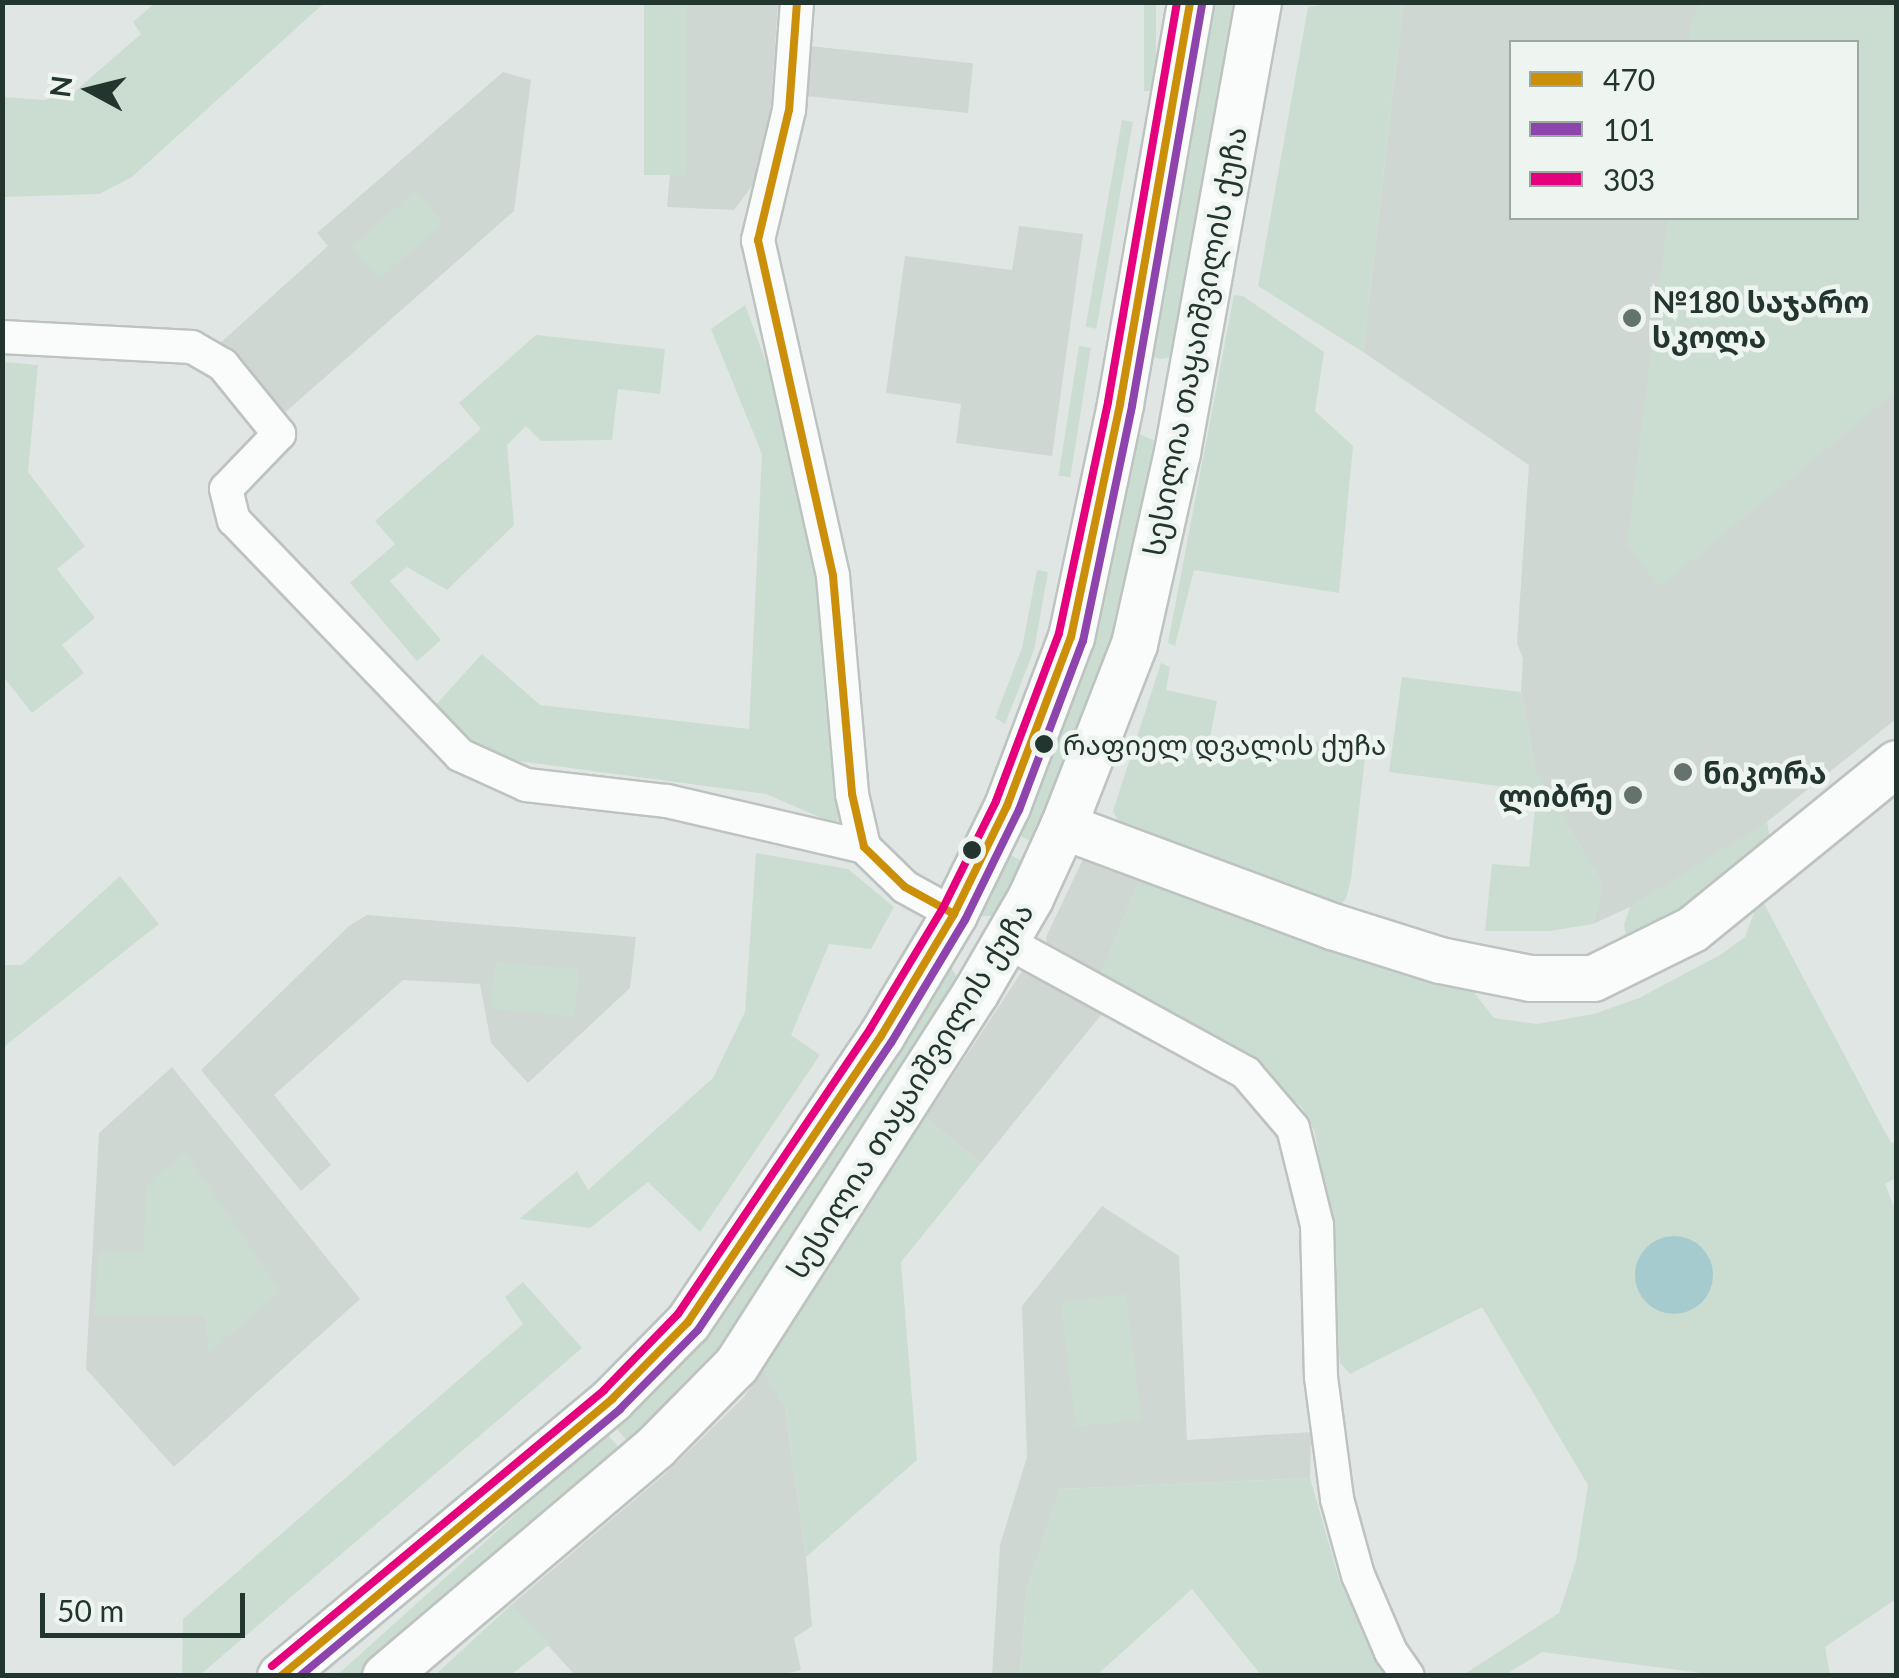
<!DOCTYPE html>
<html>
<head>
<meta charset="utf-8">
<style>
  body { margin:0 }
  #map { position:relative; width:1899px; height:1678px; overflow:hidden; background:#e0e6e3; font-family:Lato,"Noto Sans Georgian",sans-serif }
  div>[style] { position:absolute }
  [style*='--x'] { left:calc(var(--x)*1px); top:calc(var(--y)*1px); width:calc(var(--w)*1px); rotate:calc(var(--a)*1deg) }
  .built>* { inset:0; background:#cfd7d3; transform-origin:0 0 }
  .green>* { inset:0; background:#cbddd0; transform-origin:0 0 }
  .water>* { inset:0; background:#a5cbcf }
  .round { border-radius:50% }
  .roads { filter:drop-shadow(2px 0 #bdc3c0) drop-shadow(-2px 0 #bdc3c0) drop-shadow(0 2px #bdc3c0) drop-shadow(0 -2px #bdc3c0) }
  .street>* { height:32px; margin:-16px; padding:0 16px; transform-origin:16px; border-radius:16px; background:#fafbfb }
  .secondary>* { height:45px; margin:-22.5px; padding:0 22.5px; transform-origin:22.5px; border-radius:22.5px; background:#fafbfb }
  .bus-1>* { height:8px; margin:-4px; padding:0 4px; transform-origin:4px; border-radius:4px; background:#cc8f09 }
  .bus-2>* { height:8px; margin:-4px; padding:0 4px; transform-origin:4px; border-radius:4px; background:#8e44ad }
  .bus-3>* { height:8px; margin:-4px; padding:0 4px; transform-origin:4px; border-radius:4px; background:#e5007d }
  .dots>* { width:28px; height:28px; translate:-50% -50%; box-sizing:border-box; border:5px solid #eef5f1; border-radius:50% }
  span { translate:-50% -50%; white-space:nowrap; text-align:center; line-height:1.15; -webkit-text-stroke:9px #eef5f1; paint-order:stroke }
  .bus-label { font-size:28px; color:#22352f }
  .left { translate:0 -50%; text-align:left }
  .poi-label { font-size:30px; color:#22352f; font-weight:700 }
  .right { translate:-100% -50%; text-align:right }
  .street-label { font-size:30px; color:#22352f }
  .frame { position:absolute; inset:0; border:5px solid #22352f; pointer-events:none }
  .legend { position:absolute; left:1509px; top:40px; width:350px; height:180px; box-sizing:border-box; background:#eef5f1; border:2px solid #9ca8a3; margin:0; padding:12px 18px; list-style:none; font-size:30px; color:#22352f }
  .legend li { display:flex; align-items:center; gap:20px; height:50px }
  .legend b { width:50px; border:2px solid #9ca8a3 }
  .north { position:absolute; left:40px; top:40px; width:100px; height:100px; -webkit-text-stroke:8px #eef5f1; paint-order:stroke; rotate:277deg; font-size:28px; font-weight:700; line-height:40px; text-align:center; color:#22352f }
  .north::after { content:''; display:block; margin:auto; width:35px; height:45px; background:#22352f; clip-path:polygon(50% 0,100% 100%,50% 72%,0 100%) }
  .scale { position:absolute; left:40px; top:1593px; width:205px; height:45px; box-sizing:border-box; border:5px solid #22352f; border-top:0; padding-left:12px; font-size:30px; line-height:35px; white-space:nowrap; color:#22352f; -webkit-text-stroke:8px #eef5f1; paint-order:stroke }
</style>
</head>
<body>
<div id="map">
  <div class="built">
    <div style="clip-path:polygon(686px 3px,778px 3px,767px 166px,734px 210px,667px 207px)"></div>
    <div style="clip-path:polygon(evenodd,1403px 3px,1896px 3px,1896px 719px,1758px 829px,1630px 907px,1593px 924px,1603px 885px,1536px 773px,1521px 692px,1523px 659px,1517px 643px,1529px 465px,1363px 352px,1403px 3px,1512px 42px,1856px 42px,1856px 218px,1512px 218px,1512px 42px)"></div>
    <div style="left:809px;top:46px;width:165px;height:50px;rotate:6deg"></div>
    <div style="clip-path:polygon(503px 72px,531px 80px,514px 211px,281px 416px,218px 345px,328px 246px,317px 233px)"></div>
    <div style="clip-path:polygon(1019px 226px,1083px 234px,1052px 456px,956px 443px,961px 404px,886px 393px,905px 256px,1012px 270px)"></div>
    <div style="clip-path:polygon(1085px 855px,1144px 869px,1099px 979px,1048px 950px,1046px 937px)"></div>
    <div style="clip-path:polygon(367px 915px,636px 937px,630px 988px,528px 1083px,491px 1043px,480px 984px,403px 980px,274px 1095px,331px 1165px,301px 1191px,201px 1070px,349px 926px)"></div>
    <div style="clip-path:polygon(1027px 964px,1109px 1005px,981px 1163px,925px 1118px)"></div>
    <div style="clip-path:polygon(172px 1067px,360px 1299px,174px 1467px,86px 1369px,99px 1133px)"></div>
    <div style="clip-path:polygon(1102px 1206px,1179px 1256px,1187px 1440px,1311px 1432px,1310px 1478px,1060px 1489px,1027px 1589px,1020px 1675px,992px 1676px,1000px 1545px,1027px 1457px,1022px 1306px)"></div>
    <div style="clip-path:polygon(763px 1369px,785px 1406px,806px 1557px,812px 1626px,794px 1638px,801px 1670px,777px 1676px,575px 1675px,511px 1605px,665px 1474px,743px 1398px)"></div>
  </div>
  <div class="green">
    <div style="clip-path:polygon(1702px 2px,1846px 2px,1896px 9px,1896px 391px,1660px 587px,1627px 545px,1668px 218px,1856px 218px,1856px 42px,1689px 42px,1692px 17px)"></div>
    <div style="clip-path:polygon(155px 3px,324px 3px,132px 177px,99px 194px,3px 197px,3px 97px,43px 100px,72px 94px,141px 34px,133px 22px)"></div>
    <div style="left:644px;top:3px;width:42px;height:172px"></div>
    <div style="left:1144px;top:3px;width:12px;height:88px"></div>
    <div style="clip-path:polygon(1208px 3px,1237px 3px,1170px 357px,1161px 359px,1148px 356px)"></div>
    <div style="clip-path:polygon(1338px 3px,1403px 3px,1363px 352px,1258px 286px,1308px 7px)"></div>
    <div style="left:1122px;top:120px;width:11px;height:210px;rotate:10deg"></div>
    <div style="left:415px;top:191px;width:43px;height:85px;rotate:49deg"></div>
    <div style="clip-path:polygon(1234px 295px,1243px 296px,1324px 352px,1315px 411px,1353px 446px,1339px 593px,1194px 570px,1175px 646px,1168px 643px)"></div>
    <div style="clip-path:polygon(745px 305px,808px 477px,843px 820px,831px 822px,766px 794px,518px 761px,479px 745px,433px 708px,482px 654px,540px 705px,749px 729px,762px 454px,711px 329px)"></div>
    <div style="clip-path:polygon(536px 335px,665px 349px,660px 394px,618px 389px,612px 440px,541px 441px,526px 426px,507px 445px,514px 525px,447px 590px,407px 567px,390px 581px,441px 640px,417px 661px,350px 583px,395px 544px,375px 521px,481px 429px,459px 403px)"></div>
    <div style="left:1079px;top:346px;width:12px;height:131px;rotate:9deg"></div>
    <div style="clip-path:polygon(3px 362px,38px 365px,28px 472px,85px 546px,57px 569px,95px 618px,62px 645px,84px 673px,32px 713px,3px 676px)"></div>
    <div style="clip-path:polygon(1135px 432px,1155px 441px,1123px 604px,1106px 666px,1034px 843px,1015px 833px)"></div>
    <div style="clip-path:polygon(1037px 570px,1048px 572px,1034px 650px,1005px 724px,995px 718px,1022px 648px)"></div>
    <div style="clip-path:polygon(1161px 663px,1170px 667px,1166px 690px,1217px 701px,1209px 743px,1270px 751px,1273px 736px,1366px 749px,1351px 879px,1346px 899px,1336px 908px,1120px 824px,1113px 811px)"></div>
    <div style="clip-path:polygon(1402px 677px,1521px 692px,1536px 773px,1603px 885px,1593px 924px,1549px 931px,1485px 931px,1492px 864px,1529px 867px,1537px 791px,1389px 772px)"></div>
    <div style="clip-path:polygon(1767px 822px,1770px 838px,1702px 902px,1626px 937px,1624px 925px,1630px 907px)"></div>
    <div style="clip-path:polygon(1004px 851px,1025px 863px,994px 916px,975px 916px)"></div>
    <div style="clip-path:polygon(756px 853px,848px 869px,894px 907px,871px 949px,829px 944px,791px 1035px,820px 1055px,700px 1232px,648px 1182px,590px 1228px,519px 1219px,577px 1171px,588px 1190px,713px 1078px,745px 1012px)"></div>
    <div style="clip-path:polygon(1144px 869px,1380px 964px,1472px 990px,1494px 1018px,1537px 1024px,1594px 1014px,1639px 998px,1720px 955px,1745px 937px,1760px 896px,1891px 1143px,1896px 1142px,1896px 1178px,1885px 1184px,1896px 1212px,1896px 1599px,1825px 1647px,1830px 1675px,1716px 1675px,1542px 1652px,1505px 1675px,1463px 1675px,1559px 1613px,1576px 1561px,1588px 1485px,1482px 1307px,1350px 1374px,1340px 1363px,1328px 1216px,1315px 1132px,1302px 1107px,1225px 1046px,1099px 979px)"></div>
    <div style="clip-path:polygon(120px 876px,159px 924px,6px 1045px,3px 1052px,3px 965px,22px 965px)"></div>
    <div style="left:495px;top:962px;width:84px;height:47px;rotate:5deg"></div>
    <div style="clip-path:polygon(950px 966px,959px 980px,723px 1357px,630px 1444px,614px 1426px,694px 1352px,857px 1108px,939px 967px)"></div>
    <div style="clip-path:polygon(925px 1118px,981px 1163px,901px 1262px,917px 1460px,806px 1557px,785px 1406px,763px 1369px)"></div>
    <div style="clip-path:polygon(186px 1153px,280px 1291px,209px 1353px,204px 1316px,94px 1316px,99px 1252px,143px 1252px,147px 1184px)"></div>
    <div style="clip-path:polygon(523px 1282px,582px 1348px,200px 1675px,182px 1675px,183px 1619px,523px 1324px,505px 1297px)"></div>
    <div style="left:1126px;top:1294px;width:126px;height:66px;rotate:83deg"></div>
    <div style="left:606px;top:1433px;width:24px;height:378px;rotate:48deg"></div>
    <div style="clip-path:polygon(1310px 1478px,1339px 1579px,1383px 1675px,1261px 1675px,1192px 1589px,1097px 1675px,1020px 1675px,1027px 1589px,1060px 1489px)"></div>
    <div style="clip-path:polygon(511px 1605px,550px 1644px,511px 1675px,435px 1675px)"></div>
  </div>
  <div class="water">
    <div class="round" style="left:1635px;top:1236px;width:78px;height:78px"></div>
  </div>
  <div class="roads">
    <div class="street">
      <div style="--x:797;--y:2;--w:108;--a:94.2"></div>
      <div style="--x:789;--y:110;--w:134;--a:103.4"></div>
      <div style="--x:758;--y:240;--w:344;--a:77.4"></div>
      <div style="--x:833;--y:576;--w:219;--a:85"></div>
      <div style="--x:852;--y:794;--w:54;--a:77.2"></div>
      <div style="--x:864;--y:847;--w:57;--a:44.3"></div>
      <div style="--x:905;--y:887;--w:56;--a:28.9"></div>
      <div style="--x:2;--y:337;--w:190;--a:3"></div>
      <div style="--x:192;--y:347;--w:36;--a:30"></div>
      <div style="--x:223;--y:365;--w:89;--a:50.9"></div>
      <div style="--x:279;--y:434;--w:76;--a:133.9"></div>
      <div style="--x:226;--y:489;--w:32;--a:76"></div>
      <div style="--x:234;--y:520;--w:326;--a:46.1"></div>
      <div style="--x:460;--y:755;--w:72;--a:24.4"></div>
      <div style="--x:526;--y:785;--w:142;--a:6.5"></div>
      <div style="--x:667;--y:801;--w:202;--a:13.1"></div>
      <div style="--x:1007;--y:942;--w:273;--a:28.7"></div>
      <div style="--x:1246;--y:1073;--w:72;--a:49.5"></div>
      <div style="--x:1293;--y:1128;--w:100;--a:76.1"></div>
      <div style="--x:1317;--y:1225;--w:152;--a:88.5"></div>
      <div style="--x:1321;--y:1377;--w:123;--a:82.5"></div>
      <div style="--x:1337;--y:1499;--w:79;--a:74.6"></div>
      <div style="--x:1358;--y:1575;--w:84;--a:66.8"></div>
      <div style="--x:1391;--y:1652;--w:29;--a:55"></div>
    </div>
    <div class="secondary">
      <div style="--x:1063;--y:826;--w:287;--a:20.4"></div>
      <div style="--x:1332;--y:926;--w:113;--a:17.5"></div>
      <div style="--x:1440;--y:960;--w:92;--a:11.3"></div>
      <div style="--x:1530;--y:978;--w:63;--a:0"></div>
      <div style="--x:1593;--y:978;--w:110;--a:-26.3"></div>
      <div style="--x:1692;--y:929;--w:263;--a:-39.1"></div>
      <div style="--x:280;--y:1676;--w:432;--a:-39.8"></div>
      <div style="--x:612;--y:1399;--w:108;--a:-45.4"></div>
      <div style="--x:688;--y:1322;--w:345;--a:-56"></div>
      <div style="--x:881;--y:1036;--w:142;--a:-59.1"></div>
      <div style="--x:954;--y:914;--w:120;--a:-63.9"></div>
      <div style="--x:1007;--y:806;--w:181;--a:-69.3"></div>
      <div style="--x:1071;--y:637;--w:238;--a:-78.1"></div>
      <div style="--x:1120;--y:404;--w:408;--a:-80.1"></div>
      <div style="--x:385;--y:1676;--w:355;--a:-40.3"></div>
      <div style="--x:656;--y:1446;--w:114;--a:-45.4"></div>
      <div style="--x:736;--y:1365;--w:442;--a:-57.3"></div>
      <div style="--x:975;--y:993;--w:110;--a:-59.9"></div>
      <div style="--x:1030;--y:898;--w:79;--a:-65.4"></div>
      <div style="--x:1063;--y:826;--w:195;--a:-68.7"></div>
      <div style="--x:1134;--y:644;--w:197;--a:-77.4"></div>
      <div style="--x:1177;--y:452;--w:457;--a:-79.8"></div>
    </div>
  </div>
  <div class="bus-1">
    <div style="--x:797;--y:2;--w:108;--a:94.2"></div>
    <div style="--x:789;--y:110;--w:134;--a:103.4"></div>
    <div style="--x:758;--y:240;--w:344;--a:77.4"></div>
    <div style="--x:833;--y:576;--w:219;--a:85"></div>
    <div style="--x:852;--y:794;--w:54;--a:77.2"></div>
    <div style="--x:864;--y:847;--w:57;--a:44.3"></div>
    <div style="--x:905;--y:887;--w:56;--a:28.9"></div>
    <div style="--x:281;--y:1676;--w:432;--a:-39.9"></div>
    <div style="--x:612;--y:1399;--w:108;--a:-45.4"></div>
    <div style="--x:688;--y:1322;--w:345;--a:-56"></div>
    <div style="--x:881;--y:1036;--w:142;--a:-59.1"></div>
    <div style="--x:954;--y:914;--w:120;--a:-63.9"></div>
    <div style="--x:1007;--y:806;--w:181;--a:-69.3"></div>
    <div style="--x:1071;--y:637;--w:238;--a:-78.1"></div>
    <div style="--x:1120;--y:404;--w:408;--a:-80.1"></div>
  </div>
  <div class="bus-2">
    <div style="--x:300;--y:1676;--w:417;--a:-39.8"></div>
    <div style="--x:620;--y:1409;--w:111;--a:-45.4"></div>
    <div style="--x:698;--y:1330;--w:346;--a:-56.1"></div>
    <div style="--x:891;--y:1043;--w:144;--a:-59"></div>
    <div style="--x:965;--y:920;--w:123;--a:-63.9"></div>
    <div style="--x:1019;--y:810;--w:181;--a:-69.3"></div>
    <div style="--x:1083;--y:641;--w:240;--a:-78.2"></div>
    <div style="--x:1132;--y:406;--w:408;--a:-80.1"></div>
  </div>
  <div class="bus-3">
    <div style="--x:272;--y:1666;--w:432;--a:-39.7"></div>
    <div style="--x:604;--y:1390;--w:106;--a:-45.8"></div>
    <div style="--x:678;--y:1314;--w:344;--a:-56"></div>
    <div style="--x:870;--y:1029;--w:141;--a:-58.9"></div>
    <div style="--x:943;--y:908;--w:119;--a:-63.6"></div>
    <div style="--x:996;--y:801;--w:179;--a:-69.4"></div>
    <div style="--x:1059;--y:633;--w:236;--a:-78"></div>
    <div style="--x:1108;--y:402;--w:406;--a:-80.2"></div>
  </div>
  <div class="dots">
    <div style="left:1632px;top:318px;background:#64736e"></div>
    <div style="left:1044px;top:744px;background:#22352f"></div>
    <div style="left:1683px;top:772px;background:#64736e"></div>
    <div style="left:1633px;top:795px;background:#64736e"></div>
    <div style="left:972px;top:850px;background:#22352f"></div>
  </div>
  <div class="bus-label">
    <span class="left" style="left:1063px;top:744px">რაფიელ დვალის ქუჩა</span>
  </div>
  <div class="poi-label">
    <span class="left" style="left:1652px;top:318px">№180 საჯარო<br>სკოლა</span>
    <span class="left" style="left:1703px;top:772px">ნიკორა</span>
    <span class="right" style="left:1613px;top:795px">ლიბრე</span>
  </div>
  <div class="street-label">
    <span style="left:1194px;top:341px;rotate:-79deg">სესილია თაყაიშვილის ქუჩა</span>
    <span style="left:909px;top:1090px;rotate:-58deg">სესილია თაყაიშვილის ქუჩა</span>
  </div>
  <div class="frame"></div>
  <ul class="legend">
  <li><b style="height:12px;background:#cc8f09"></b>470</li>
  <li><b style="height:12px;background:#8e44ad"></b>101</li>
  <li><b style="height:12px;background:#e5007d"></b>303</li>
  </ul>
  <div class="north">N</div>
  <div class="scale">50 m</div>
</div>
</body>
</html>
